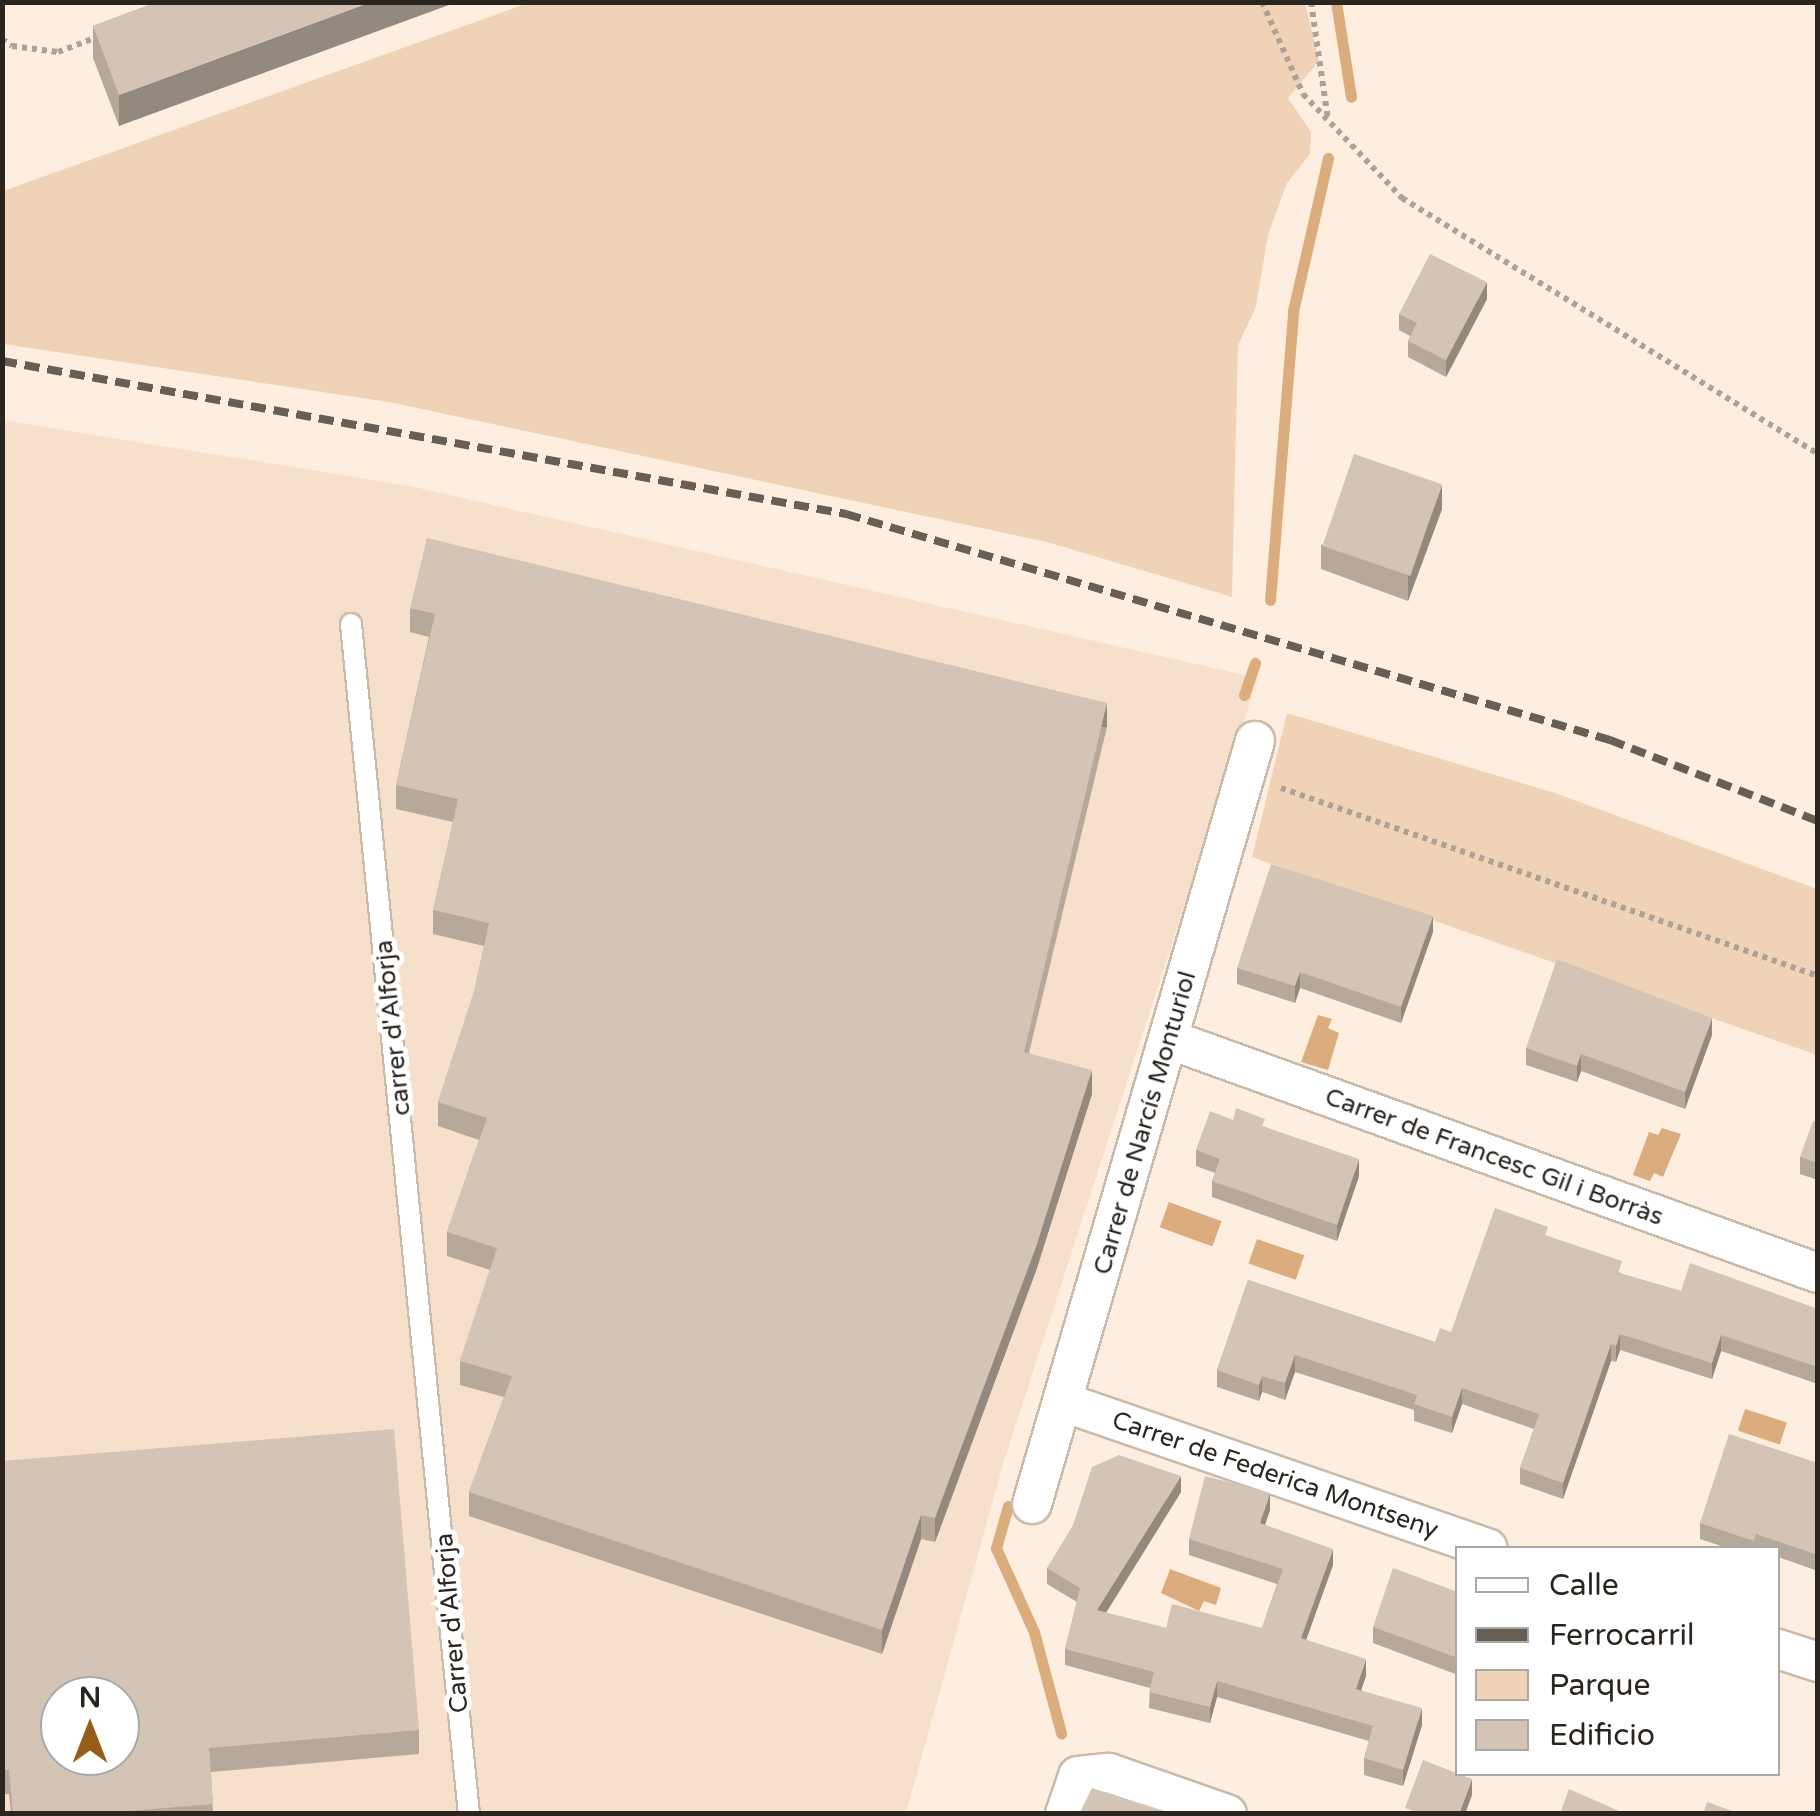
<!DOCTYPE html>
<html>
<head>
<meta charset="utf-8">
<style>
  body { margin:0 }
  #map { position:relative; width:1820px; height:1816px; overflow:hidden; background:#feeedf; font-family:"Varela Round",sans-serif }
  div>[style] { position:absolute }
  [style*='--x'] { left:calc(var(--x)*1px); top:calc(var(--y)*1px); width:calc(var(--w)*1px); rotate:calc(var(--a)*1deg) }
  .built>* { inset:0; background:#f6e0cb }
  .green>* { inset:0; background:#f0d3b7 }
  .water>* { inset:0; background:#dbac7e; transform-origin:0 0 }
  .stream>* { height:11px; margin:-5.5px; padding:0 5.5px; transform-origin:5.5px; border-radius:5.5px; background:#dbac7e }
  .path>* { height:6px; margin-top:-3px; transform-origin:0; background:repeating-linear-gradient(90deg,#aea297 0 5px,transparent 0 10px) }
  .roads { filter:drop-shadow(2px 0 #c9baab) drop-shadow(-2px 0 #c9baab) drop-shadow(0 2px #c9baab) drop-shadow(0 -2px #c9baab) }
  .lane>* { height:20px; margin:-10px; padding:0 10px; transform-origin:10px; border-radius:10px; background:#fff }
  .street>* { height:38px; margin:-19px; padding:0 19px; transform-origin:19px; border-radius:19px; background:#fff }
  .rail>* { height:8px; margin-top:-4px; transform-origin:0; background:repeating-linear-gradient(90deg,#675e56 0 15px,transparent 0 23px) }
  .wall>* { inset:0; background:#b6a99c }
  .shaded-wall>* { inset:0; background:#94897f; transform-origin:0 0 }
  .building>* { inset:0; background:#d4c4b5; transform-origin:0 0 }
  span { translate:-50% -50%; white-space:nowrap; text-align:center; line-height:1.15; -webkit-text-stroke:10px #fff; paint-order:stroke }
  .street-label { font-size:25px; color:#2b2520 }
  .frame { position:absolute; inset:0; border:5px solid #2b2520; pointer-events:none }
  .legend { position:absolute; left:1455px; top:1546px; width:325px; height:230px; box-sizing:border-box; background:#fff; border:2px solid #aaa8a6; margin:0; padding:12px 18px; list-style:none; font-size:30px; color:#2b2520 }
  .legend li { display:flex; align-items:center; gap:20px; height:50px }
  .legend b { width:50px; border:2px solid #aaa8a6 }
  .north { position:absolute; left:40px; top:1676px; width:100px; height:100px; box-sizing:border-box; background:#fff; border:2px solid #aaa8a6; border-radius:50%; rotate:0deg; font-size:28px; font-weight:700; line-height:40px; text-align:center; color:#2b2520 }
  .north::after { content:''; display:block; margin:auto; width:35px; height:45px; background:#965d19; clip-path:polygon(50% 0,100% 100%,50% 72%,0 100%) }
</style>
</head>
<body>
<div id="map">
  <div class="built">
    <div style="clip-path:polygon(evenodd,2px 420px,410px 486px,1258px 678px,1004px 1461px,906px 1813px,3px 1813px,2px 420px,60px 1696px,120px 1696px,120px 1756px,60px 1756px,60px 1696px)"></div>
  </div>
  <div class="green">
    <div style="clip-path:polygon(531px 2px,1305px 3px,1319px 61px,1288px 98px,1311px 132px,1310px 154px,1287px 183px,1268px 235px,1256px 307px,1238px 345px,1232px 597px,1047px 542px,389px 402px,3px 344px,3px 191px)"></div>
    <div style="clip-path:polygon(1287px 713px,1555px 793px,1817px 889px,1817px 1055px,1252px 857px)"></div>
  </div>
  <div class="water">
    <div style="clip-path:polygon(1318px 1015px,1332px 1019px,1328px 1028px,1339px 1033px,1328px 1070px,1301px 1062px)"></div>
    <div style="clip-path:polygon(1662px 1128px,1681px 1134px,1663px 1177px,1654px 1173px,1650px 1181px,1633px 1175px,1649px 1132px,1658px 1135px)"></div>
    <div style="left:1169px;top:1202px;width:56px;height:27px;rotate:20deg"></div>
    <div style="left:1257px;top:1239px;width:50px;height:26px;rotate:19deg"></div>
    <div style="left:1745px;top:1409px;width:44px;height:23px;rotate:18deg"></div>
    <div style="clip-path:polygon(1170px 1569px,1221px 1588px,1216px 1605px,1204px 1601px,1199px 1611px,1161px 1593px)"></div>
  </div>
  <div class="stream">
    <div style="--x:1336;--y:2;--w:96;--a:81"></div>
    <div style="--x:1270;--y:600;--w:290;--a:-85.4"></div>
    <div style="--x:1293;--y:311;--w:157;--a:-77.1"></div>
    <div style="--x:1244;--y:695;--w:34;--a:-71"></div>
    <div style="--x:1008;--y:1506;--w:44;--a:105.9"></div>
    <div style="--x:996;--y:1548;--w:92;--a:65.7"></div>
    <div style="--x:1034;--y:1632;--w:105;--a:75"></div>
  </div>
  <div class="path">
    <div style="--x:1262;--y:2;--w:101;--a:66"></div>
    <div style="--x:1303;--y:94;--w:144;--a:46.4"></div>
    <div style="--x:1402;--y:198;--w:488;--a:31.6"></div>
    <div style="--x:1311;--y:2;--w:119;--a:81.8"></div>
    <div style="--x:2;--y:39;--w:12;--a:35"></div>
    <div style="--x:12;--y:46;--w:46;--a:7.4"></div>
    <div style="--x:58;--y:52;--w:45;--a:-20.9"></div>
    <div style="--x:1281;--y:788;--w:569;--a:19.29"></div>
  </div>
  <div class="roads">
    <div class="lane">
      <div style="--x:351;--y:624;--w:1196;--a:84.34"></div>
    </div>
    <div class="street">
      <div style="--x:1171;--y:1040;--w:688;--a:19.81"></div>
      <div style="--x:1063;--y:1402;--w:449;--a:19"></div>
      <div style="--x:1032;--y:1504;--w:795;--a:-73.71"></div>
      <div style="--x:1778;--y:1649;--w:42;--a:18"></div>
      <div style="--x:1065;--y:1814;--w:40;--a:-71.1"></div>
      <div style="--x:1078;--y:1776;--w:31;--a:-6"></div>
      <div style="--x:1109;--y:1773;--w:125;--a:19.2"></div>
    </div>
  </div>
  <div class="rail">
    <div style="--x:2;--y:361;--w:858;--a:10.27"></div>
    <div style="--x:846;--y:514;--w:797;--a:16.48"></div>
    <div style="--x:1610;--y:740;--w:223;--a:21.3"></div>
  </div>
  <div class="wall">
    <div style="clip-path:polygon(157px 2px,119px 126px,93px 58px,93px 26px)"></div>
    <div style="clip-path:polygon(1487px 299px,1446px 377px,1408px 357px,1408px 341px,1410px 336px,1399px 330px,1399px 314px)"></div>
    <div style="clip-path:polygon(1442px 509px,1408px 601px,1321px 569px,1321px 545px)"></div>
    <div style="clip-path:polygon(410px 608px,1107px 727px,1029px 1053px,1092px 1094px,1036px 1271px,935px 1542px,921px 1539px,882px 1654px,469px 1516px,469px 1492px,504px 1397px,460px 1385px,460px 1361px,490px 1270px,447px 1256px,447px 1232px,479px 1140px,438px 1126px,438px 1102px,474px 992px,484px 946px,433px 934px,433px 910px,453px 822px,396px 809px,396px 785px,429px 637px,410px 632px)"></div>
    <div style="clip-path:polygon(1433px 932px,1401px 1023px,1300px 988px,1295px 1003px,1237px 984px,1237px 968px)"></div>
    <div style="clip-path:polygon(1712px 1035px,1685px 1109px,1581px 1071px,1577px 1082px,1526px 1065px,1526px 1048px)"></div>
    <div style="clip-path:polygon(1233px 1120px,1265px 1127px,1359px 1176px,1337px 1241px,1212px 1197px,1212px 1181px,1215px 1173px,1196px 1166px,1196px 1150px)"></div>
    <div style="clip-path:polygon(1818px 1122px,1818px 1180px,1800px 1174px,1800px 1157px)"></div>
    <div style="clip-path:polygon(1548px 1236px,1622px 1274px,1681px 1291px,1818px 1309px,1818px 1384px,1721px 1351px,1712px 1379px,1620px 1350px,1616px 1362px,1611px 1361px,1563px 1499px,1520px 1484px,1520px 1468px,1534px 1429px,1462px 1404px,1452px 1433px,1414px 1421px,1414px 1410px,1295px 1372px,1285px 1400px,1262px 1392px,1259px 1401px,1217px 1387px,1217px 1370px,1248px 1280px,1435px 1342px,1451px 1332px)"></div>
    <div style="clip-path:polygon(2px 1461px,419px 1730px,419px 1754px,211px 1772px,213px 1814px,11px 1814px,9px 1794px,2px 1794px)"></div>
    <div style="clip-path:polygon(1818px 1463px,1818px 1571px,1778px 1557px,1778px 1548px,1727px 1548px,1700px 1539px,1700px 1523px)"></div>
    <div style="clip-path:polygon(1181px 1492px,1106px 1613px,1166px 1628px,1262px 1628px,1277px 1584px,1189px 1555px,1189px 1539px,1270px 1510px,1265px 1525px,1333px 1565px,1306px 1640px,1366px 1676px,1361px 1690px,1422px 1725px,1403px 1786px,1364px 1775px,1364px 1758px,1369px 1741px,1217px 1697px,1210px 1723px,1149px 1708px,1150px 1688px,1065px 1665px,1065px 1649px,1077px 1602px,1047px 1584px,1047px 1568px)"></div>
    <div style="clip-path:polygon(1458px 1592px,1458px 1675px,1373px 1643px,1373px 1627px)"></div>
  </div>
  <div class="shaded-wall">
    <div style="clip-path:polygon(371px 2px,457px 2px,119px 126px,119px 95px)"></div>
    <div style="clip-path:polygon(1487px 282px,1487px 299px,1446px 377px,1446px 360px)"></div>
    <div style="clip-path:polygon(1442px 485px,1442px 509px,1408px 601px,1408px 577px)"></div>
    <div style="left:1107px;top:703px;width:24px;height:359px;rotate:90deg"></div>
    <div style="clip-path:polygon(1433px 916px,1433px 932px,1401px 1023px,1401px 1007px)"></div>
    <div style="clip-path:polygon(1300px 972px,1300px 988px,1295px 1003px,1295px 986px)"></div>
    <div style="clip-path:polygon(1712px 1018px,1712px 1035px,1685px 1109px,1685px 1092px)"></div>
    <div style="clip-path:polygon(1581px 1054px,1581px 1071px,1577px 1082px,1577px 1066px)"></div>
    <div style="clip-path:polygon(1092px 1070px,1092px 1094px,1036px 1271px,935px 1542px,935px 1518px)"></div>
    <div style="clip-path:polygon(1359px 1159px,1359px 1176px,1337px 1241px,1337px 1225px)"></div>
    <div style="clip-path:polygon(1620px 1334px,1620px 1350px,1616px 1362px,1616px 1346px)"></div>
    <div style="clip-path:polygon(1721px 1335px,1721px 1351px,1712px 1379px,1712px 1363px)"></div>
    <div style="clip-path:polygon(1611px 1344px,1611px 1361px,1563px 1499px,1563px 1483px)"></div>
    <div style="clip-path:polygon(1295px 1355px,1295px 1372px,1285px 1400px,1285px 1383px)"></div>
    <div style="clip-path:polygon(1262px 1376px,1262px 1392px,1259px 1401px,1259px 1385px)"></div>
    <div style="clip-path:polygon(1462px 1388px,1462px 1404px,1452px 1433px,1452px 1417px)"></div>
    <div style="clip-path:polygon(1181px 1476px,1181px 1492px,1097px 1627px,1097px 1610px)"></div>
    <div style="clip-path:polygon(1270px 1493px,1270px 1510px,1260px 1539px,1260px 1523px)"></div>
    <div style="clip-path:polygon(921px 1515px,921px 1539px,882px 1654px,882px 1630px)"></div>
    <div style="clip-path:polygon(1333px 1549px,1333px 1565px,1301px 1654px,1301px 1638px)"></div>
    <div style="clip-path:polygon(1366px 1659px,1366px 1676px,1356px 1705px,1356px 1689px)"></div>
    <div style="clip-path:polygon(1217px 1681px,1217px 1697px,1210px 1723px,1210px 1707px)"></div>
    <div style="clip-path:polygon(1422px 1708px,1422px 1725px,1403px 1786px,1403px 1770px)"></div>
    <div style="clip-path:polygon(1472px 1779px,1472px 1795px,1465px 1814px,1459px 1814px)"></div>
  </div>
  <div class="building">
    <div style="clip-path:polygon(157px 2px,371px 2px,119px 95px,93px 26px)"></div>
    <div style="clip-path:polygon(1430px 254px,1487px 282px,1446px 360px,1408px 341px,1417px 323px,1399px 314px)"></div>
    <div style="left:1354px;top:454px;width:93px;height:97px;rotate:19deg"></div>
    <div style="clip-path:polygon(427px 538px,1107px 703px,1024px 1052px,1092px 1070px,1036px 1247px,935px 1518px,921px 1515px,882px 1630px,469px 1492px,512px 1376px,460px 1361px,497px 1248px,447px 1232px,487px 1118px,438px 1102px,474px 992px,489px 923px,433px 910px,458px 799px,396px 785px,435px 614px,410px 608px)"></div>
    <div style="clip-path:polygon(1271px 864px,1433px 916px,1401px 1007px,1300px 972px,1295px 986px,1237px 968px)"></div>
    <div style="clip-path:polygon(1557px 959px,1712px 1018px,1685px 1092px,1581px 1054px,1577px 1066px,1526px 1048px)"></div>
    <div style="clip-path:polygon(1236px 1108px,1265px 1119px,1262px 1126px,1359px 1159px,1337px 1225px,1212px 1181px,1220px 1159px,1196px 1150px,1210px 1111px,1233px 1120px)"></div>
    <div style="clip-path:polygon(1813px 1121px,1818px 1122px,1818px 1163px,1800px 1157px)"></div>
    <div style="clip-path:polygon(1495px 1208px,1548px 1227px,1545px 1235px,1622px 1261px,1618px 1273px,1681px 1291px,1690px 1263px,1818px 1309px,1818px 1367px,1721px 1335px,1712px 1363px,1620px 1334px,1616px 1346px,1611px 1344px,1563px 1483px,1520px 1468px,1539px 1414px,1462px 1388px,1452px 1417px,1414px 1404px,1417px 1395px,1295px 1355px,1285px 1383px,1262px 1376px,1259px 1385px,1217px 1370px,1248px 1280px,1435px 1342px,1440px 1328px,1451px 1332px)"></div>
    <div style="clip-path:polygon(evenodd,394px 1429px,419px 1730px,209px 1748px,213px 1804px,92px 1814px,13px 1814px,9px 1770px,2px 1770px,2px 1461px,394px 1429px,60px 1696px,120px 1696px,120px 1756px,60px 1756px,60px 1696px)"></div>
    <div style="clip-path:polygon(1729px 1434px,1818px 1463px,1818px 1555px,1756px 1534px,1754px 1541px,1700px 1523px)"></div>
    <div style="clip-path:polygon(1119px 1455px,1181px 1476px,1097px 1610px,1166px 1628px,1172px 1604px,1262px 1628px,1283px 1569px,1189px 1539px,1205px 1476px,1270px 1493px,1260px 1523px,1333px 1549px,1301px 1638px,1366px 1659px,1356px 1689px,1422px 1708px,1403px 1770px,1364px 1758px,1373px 1726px,1217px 1681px,1210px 1707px,1149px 1692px,1154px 1672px,1065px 1649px,1080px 1588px,1047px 1568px,1073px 1525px,1092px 1467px)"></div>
    <div style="clip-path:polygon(1393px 1568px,1458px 1592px,1458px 1658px,1373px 1627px)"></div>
    <div style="clip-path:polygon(1423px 1760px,1472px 1779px,1459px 1814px,1420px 1814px,1405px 1808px)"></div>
    <div style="clip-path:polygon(1092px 1788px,1174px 1814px,1079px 1814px)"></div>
    <div style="clip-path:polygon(1569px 1789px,1626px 1814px,1560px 1814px)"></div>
    <div style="clip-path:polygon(1707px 1802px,1741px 1814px,1703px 1814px)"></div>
  </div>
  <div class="street-label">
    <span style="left:393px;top:1028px;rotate:-96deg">carrer d'Alforja</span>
    <span style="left:1145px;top:1123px;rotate:-74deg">Carrer de Narcís Monturiol</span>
    <span style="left:1494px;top:1157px;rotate:20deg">Carrer de Francesc Gil i Borràs</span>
    <span style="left:1275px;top:1475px;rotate:19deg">Carrer de Federica Montseny</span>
    <span style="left:452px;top:1623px;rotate:-95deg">Carrer d'Alforja</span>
  </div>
  <div class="frame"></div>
  <ul class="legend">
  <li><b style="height:12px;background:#fff"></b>Calle</li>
  <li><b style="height:12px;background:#675e56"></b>Ferrocarril</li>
  <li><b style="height:28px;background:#f0d3b7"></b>Parque</li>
  <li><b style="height:28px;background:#d4c4b5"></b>Edificio</li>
  </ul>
  <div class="north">N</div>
</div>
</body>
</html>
